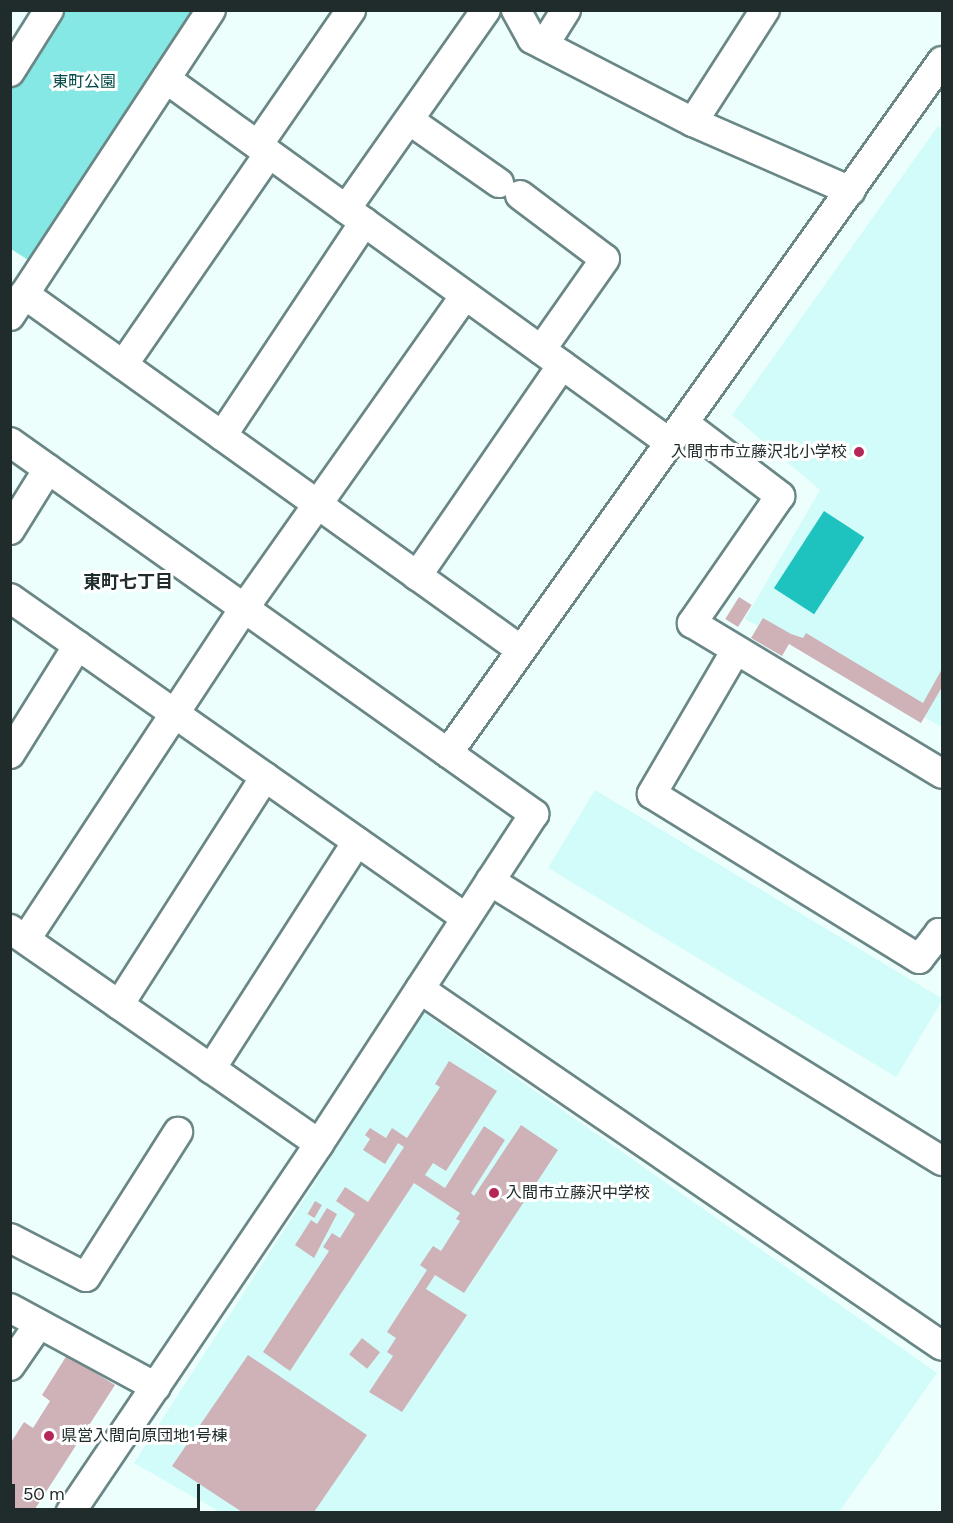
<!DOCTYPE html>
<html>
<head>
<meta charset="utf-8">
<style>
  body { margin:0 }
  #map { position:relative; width:953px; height:1523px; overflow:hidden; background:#ecfffd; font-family:Figtree,"Noto Sans JP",sans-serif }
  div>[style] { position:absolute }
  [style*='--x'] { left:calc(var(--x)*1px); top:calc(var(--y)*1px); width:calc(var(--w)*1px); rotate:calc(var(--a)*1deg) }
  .built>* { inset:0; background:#d2fcf9; transform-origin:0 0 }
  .green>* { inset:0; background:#86e8e4 }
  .water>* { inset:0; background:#1ec3bf; transform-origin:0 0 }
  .building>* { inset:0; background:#ceb2b7; transform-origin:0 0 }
  .roads { filter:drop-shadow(2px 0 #6a8786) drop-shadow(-2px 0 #6a8786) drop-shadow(0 2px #6a8786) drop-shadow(0 -2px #6a8786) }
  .minor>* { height:28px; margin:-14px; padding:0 14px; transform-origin:14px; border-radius:14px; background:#fff }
  .dots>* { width:16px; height:16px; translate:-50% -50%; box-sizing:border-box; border:3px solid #fff; border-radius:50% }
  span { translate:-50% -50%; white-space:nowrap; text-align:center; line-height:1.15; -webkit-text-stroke:6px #fff; paint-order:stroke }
  .park-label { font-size:16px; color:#034846 }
  .poi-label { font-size:16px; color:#202c2b }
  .right { translate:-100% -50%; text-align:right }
  .left { translate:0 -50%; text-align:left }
  .neighbourhood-label { font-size:18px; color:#202c2b; font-weight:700 }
  .frame { position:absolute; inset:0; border:12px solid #202c2b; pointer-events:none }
  .scale { position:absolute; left:12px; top:1484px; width:188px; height:27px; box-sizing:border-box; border:3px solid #202c2b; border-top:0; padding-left:8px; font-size:18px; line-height:21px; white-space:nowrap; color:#202c2b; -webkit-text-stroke:4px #fff; paint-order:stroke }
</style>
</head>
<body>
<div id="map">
  <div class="built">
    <div style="clip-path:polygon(938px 126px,942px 128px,942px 727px,745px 619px,820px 490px,732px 415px)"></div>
    <div style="left:595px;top:790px;width:406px;height:91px;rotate:31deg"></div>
    <div style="clip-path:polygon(424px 1013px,937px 1373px,839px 1512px,220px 1512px,134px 1463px)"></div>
  </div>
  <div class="green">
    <div style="clip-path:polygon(62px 11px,202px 11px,33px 263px,11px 249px,11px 87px)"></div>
  </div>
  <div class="water">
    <div style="left:824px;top:511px;width:48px;height:92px;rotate:33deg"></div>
  </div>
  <div class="building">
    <div style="left:739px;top:597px;width:15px;height:26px;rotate:32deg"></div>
    <div style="clip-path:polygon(763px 618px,791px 634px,803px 638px,806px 633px,923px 703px,942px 669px,942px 687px,921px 723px,789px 644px,782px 656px,751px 638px)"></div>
    <div style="clip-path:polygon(449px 1061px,497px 1091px,446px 1171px,433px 1163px,425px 1175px,445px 1188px,484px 1126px,505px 1140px,471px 1193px,474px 1196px,521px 1125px,558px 1150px,464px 1293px,435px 1275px,426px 1289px,467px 1315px,402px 1412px,369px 1392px,393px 1356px,387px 1352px,396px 1338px,387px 1332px,427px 1270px,420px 1265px,433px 1246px,441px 1251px,460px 1221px,456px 1219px,460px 1213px,414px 1183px,290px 1371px,263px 1352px,329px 1251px,323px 1247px,332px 1233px,340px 1238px,355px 1214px,336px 1201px,345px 1187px,368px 1202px,404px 1147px,398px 1143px,385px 1164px,363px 1150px,370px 1139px,365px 1135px,370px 1128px,386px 1138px,392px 1128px,407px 1138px,440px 1087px,435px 1084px)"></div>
    <div style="left:315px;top:1201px;width:8px;height:15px;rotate:30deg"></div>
    <div style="clip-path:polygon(327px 1208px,337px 1214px,314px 1258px,295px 1245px,311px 1220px,317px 1224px)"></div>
    <div style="left:362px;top:1338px;width:23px;height:21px;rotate:38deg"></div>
    <div style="clip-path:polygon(67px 1355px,115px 1385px,33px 1512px,10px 1512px,10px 1444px,24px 1422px,33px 1428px,50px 1401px,42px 1395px)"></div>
    <div style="clip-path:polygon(248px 1355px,367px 1435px,314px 1512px,242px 1512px,172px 1466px)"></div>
  </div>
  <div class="roads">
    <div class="minor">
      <div style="--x:516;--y:10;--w:33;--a:61"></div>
      <div style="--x:532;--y:39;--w:181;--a:27.3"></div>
      <div style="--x:693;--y:122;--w:172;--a:23.6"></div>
      <div style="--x:544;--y:45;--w:41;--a:-57.8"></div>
      <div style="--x:10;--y:72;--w:73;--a:-57.8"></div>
      <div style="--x:166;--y:79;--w:622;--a:35.84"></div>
      <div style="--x:409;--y:120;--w:110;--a:35"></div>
      <div style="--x:693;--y:122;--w:133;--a:-57.3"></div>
      <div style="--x:258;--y:145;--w:164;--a:-55.4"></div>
      <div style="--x:520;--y:195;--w:106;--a:37"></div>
      <div style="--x:605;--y:259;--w:111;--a:125.1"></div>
      <div style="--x:346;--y:209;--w:243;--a:-54.9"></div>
      <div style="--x:24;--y:294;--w:611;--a:35.61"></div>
      <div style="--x:10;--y:316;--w:366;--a:-56.7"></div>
      <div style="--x:123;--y:365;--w:257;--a:-55.4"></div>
      <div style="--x:684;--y:423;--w:121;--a:37.2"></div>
      <div style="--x:780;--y:496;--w:155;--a:124.7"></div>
      <div style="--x:692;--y:623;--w:292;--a:31.1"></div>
      <div style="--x:222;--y:436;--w:257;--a:-56.4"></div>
      <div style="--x:10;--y:442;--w:643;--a:35.37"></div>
      <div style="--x:534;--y:814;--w:394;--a:123.1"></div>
      <div style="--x:319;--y:1144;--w:444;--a:124"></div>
      <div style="--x:10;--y:530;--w:72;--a:-58.1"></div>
      <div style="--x:417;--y:576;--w:256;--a:-55.5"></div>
      <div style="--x:10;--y:598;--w:557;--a:35.06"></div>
      <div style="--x:736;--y:650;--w:167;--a:120.3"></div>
      <div style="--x:652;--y:794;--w:314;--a:31.7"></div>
      <div style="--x:919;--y:959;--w:33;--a:-52"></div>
      <div style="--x:939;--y:933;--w:4;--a:34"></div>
      <div style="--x:448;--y:753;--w:850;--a:-54.48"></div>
      <div style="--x:10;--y:754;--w:128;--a:-58"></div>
      <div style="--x:490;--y:881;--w:532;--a:31.78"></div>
      <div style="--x:10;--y:929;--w:376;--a:34.8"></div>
      <div style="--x:26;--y:939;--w:394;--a:-56.6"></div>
      <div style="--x:243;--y:610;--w:385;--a:-54.8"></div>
      <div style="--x:420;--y:989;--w:632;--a:34.37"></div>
      <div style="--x:119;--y:1005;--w:271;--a:-57.4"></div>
      <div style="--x:211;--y:1069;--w:270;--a:-57.3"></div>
      <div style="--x:10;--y:1238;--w:85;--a:27.2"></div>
      <div style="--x:86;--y:1277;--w:172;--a:-57.6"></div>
      <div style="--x:10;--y:1308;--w:166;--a:28.4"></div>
      <div style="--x:10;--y:1366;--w:51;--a:-55.4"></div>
    </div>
  </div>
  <div class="dots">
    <div style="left:859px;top:452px;background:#b62759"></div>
    <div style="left:494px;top:1193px;background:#b62759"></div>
    <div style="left:49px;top:1436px;background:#b62759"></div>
  </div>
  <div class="park-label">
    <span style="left:84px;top:82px">東町公園</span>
  </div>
  <div class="poi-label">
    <span class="right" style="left:847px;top:452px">入間市市立藤沢北小学校</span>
    <span class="left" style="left:506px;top:1193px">入間市立藤沢中学校</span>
    <span class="left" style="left:61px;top:1436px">県営入間向原団地1号棟</span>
  </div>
  <div class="neighbourhood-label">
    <span style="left:128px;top:582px">東町七丁目</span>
  </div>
  <div class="frame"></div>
  <div class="scale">50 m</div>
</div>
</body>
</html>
